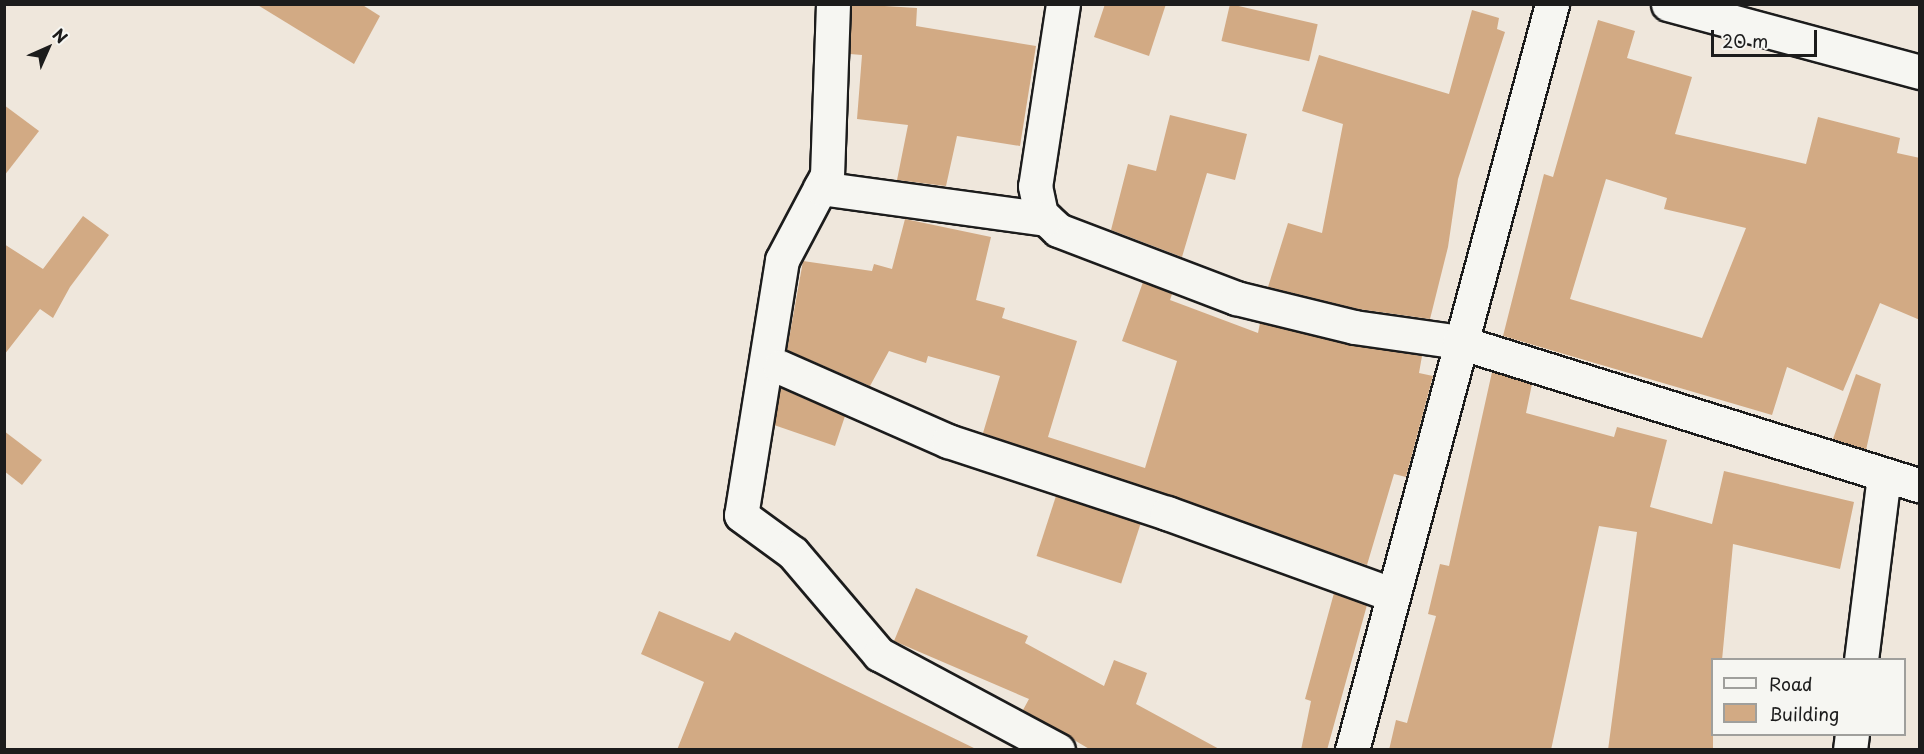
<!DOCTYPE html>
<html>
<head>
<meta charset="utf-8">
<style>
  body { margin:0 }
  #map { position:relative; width:1924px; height:754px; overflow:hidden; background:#efe7dc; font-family:"Playpen Sans",sans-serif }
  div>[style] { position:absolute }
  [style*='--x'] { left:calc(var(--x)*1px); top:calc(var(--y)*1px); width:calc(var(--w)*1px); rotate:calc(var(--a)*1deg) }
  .building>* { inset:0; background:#d2aa84; transform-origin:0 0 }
  .roads { filter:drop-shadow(2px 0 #1c1c1c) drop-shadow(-2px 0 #1c1c1c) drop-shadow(0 2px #1c1c1c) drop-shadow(0 -2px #1c1c1c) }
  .minor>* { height:33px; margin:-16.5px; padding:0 16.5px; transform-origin:16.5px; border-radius:16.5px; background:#f6f6f2 }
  span { translate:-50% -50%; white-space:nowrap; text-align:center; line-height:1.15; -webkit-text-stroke:5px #f6f6f2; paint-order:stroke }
  .frame { position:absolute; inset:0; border:6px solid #1c1c1c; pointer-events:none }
  .legend { position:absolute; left:1711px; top:658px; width:195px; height:78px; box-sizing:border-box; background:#f6f6f2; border:2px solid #9f9f9c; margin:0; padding:8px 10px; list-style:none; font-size:18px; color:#1c1c1c }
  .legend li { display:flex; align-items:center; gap:12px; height:30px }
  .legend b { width:30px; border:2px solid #9f9f9c }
  .north { position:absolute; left:18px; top:18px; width:60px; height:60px; -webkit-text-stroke:4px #f6f6f2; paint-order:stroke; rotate:45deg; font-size:16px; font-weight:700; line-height:24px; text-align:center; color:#1c1c1c }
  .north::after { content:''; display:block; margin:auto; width:21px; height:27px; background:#1c1c1c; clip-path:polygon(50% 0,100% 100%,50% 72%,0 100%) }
  .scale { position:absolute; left:1711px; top:30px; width:106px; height:27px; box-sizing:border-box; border:3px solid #1c1c1c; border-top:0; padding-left:8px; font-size:18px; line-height:21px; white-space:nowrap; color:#1c1c1c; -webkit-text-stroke:4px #f6f6f2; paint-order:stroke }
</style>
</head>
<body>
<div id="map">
  <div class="building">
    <div style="clip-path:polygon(256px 4px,361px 4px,380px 16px,354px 64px)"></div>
    <div style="clip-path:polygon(852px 4px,917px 8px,916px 26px,1036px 46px,1020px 146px,957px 136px,946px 186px,897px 180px,908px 125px,857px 119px,862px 55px,850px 54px)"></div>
    <div style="clip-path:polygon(1105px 4px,1166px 4px,1149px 56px,1094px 37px)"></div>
    <div style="left:1230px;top:4px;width:90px;height:38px;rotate:13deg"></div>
    <div style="clip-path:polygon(1472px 10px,1499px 18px,1497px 29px,1505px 32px,1458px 179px,1448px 247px,1430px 319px,1358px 309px,1268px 287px,1288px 223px,1322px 233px,1343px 124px,1302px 111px,1319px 55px,1449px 94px)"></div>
    <div style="clip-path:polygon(evenodd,1598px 20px,1635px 31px,1627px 58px,1692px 77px,1675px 134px,1806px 164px,1818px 117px,1900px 138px,1897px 153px,1920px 158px,1920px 320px,1880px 303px,1843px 391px,1787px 367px,1772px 415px,1503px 336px,1544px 174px,1553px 177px,1598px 20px,1606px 179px,1667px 198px,1664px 209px,1746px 228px,1702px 338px,1570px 299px,1606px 179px)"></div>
    <div style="clip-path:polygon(4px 105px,39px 131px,4px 176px)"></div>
    <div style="clip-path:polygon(1170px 115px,1247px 134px,1235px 180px,1207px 173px,1182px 257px,1111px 230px,1128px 164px,1156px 171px)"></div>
    <div style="clip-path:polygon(83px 216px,109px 235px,70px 287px,53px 318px,40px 309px,4px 355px,4px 244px,43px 269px)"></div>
    <div style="clip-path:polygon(905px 219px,991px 237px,976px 300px,1005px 308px,1002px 318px,1077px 341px,1048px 437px,1145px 468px,1177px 361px,1122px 341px,1143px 282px,1172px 294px,1170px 300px,1258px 333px,1260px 323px,1350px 345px,1422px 356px,1419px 373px,1433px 376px,1406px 477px,1394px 474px,1367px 565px,983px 433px,1000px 376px,928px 356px,926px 363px,889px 351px,870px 386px,787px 350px,803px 261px,872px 271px,874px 264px,892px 269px)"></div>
    <div style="clip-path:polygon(1492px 372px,1532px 384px,1526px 413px,1614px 437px,1617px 427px,1667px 440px,1650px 507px,1712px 524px,1724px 471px,1854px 502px,1840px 569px,1733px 544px,1722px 660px,1713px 660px,1713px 750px,1608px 750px,1637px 532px,1599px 526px,1551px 750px,1389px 750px,1396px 720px,1407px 723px,1436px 616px,1428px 614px,1440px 564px,1449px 566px)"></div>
    <div style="clip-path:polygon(1856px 374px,1881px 384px,1866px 450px,1833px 439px)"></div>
    <div style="clip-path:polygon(780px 388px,845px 416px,835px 446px,774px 425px)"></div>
    <div style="clip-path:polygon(4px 431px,42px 460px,22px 485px,4px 471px)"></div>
    <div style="left:1056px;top:496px;width:89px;height:63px;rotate:18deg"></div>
    <div style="clip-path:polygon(916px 588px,1028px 636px,1025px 643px,1104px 686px,1114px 660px,1147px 673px,1136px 704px,1221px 750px,1091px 750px,1023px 710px,1029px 699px,894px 641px)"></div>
    <div style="clip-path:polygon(1334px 593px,1367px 605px,1327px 750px,1301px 750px,1311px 701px,1305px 699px)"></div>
    <div style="clip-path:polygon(659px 611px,730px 641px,735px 632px,978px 750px,677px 750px,704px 682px,641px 654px)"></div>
  </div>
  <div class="roads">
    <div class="minor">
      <div style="--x:833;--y:4;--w:171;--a:92"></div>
      <div style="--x:827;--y:175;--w:96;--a:117.9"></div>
      <div style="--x:782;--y:260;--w:258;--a:99.1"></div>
      <div style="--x:741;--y:515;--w:64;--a:36.2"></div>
      <div style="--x:793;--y:553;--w:133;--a:49.6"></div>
      <div style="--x:879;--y:654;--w:203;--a:28.2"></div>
      <div style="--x:1063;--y:4;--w:184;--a:98.7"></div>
      <div style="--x:1035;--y:186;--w:29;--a:78"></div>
      <div style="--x:1041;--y:214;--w:23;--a:43"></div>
      <div style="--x:1058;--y:230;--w:191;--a:20.9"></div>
      <div style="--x:1236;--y:298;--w:122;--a:13.8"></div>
      <div style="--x:1354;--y:327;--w:106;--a:8.1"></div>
      <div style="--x:1459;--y:342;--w:483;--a:17.3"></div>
      <div style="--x:1668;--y:4;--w:261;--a:15.1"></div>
      <div style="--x:820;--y:188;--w:228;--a:7.8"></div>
      <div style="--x:780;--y:367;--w:184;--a:23.8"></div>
      <div style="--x:948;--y:441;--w:231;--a:18.2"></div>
      <div style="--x:1167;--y:513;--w:238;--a:19.9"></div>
      <div style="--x:1861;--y:660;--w:186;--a:-82.9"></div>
      <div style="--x:1352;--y:750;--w:772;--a:-74.99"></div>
      <div style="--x:1850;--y:750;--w:16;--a:-83"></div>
    </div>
  </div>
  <div class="frame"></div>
  <ul class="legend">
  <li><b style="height:8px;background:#f6f6f2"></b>Road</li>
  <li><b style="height:16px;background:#d2aa84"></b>Building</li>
  </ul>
  <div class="north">N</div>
  <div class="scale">20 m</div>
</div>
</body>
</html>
